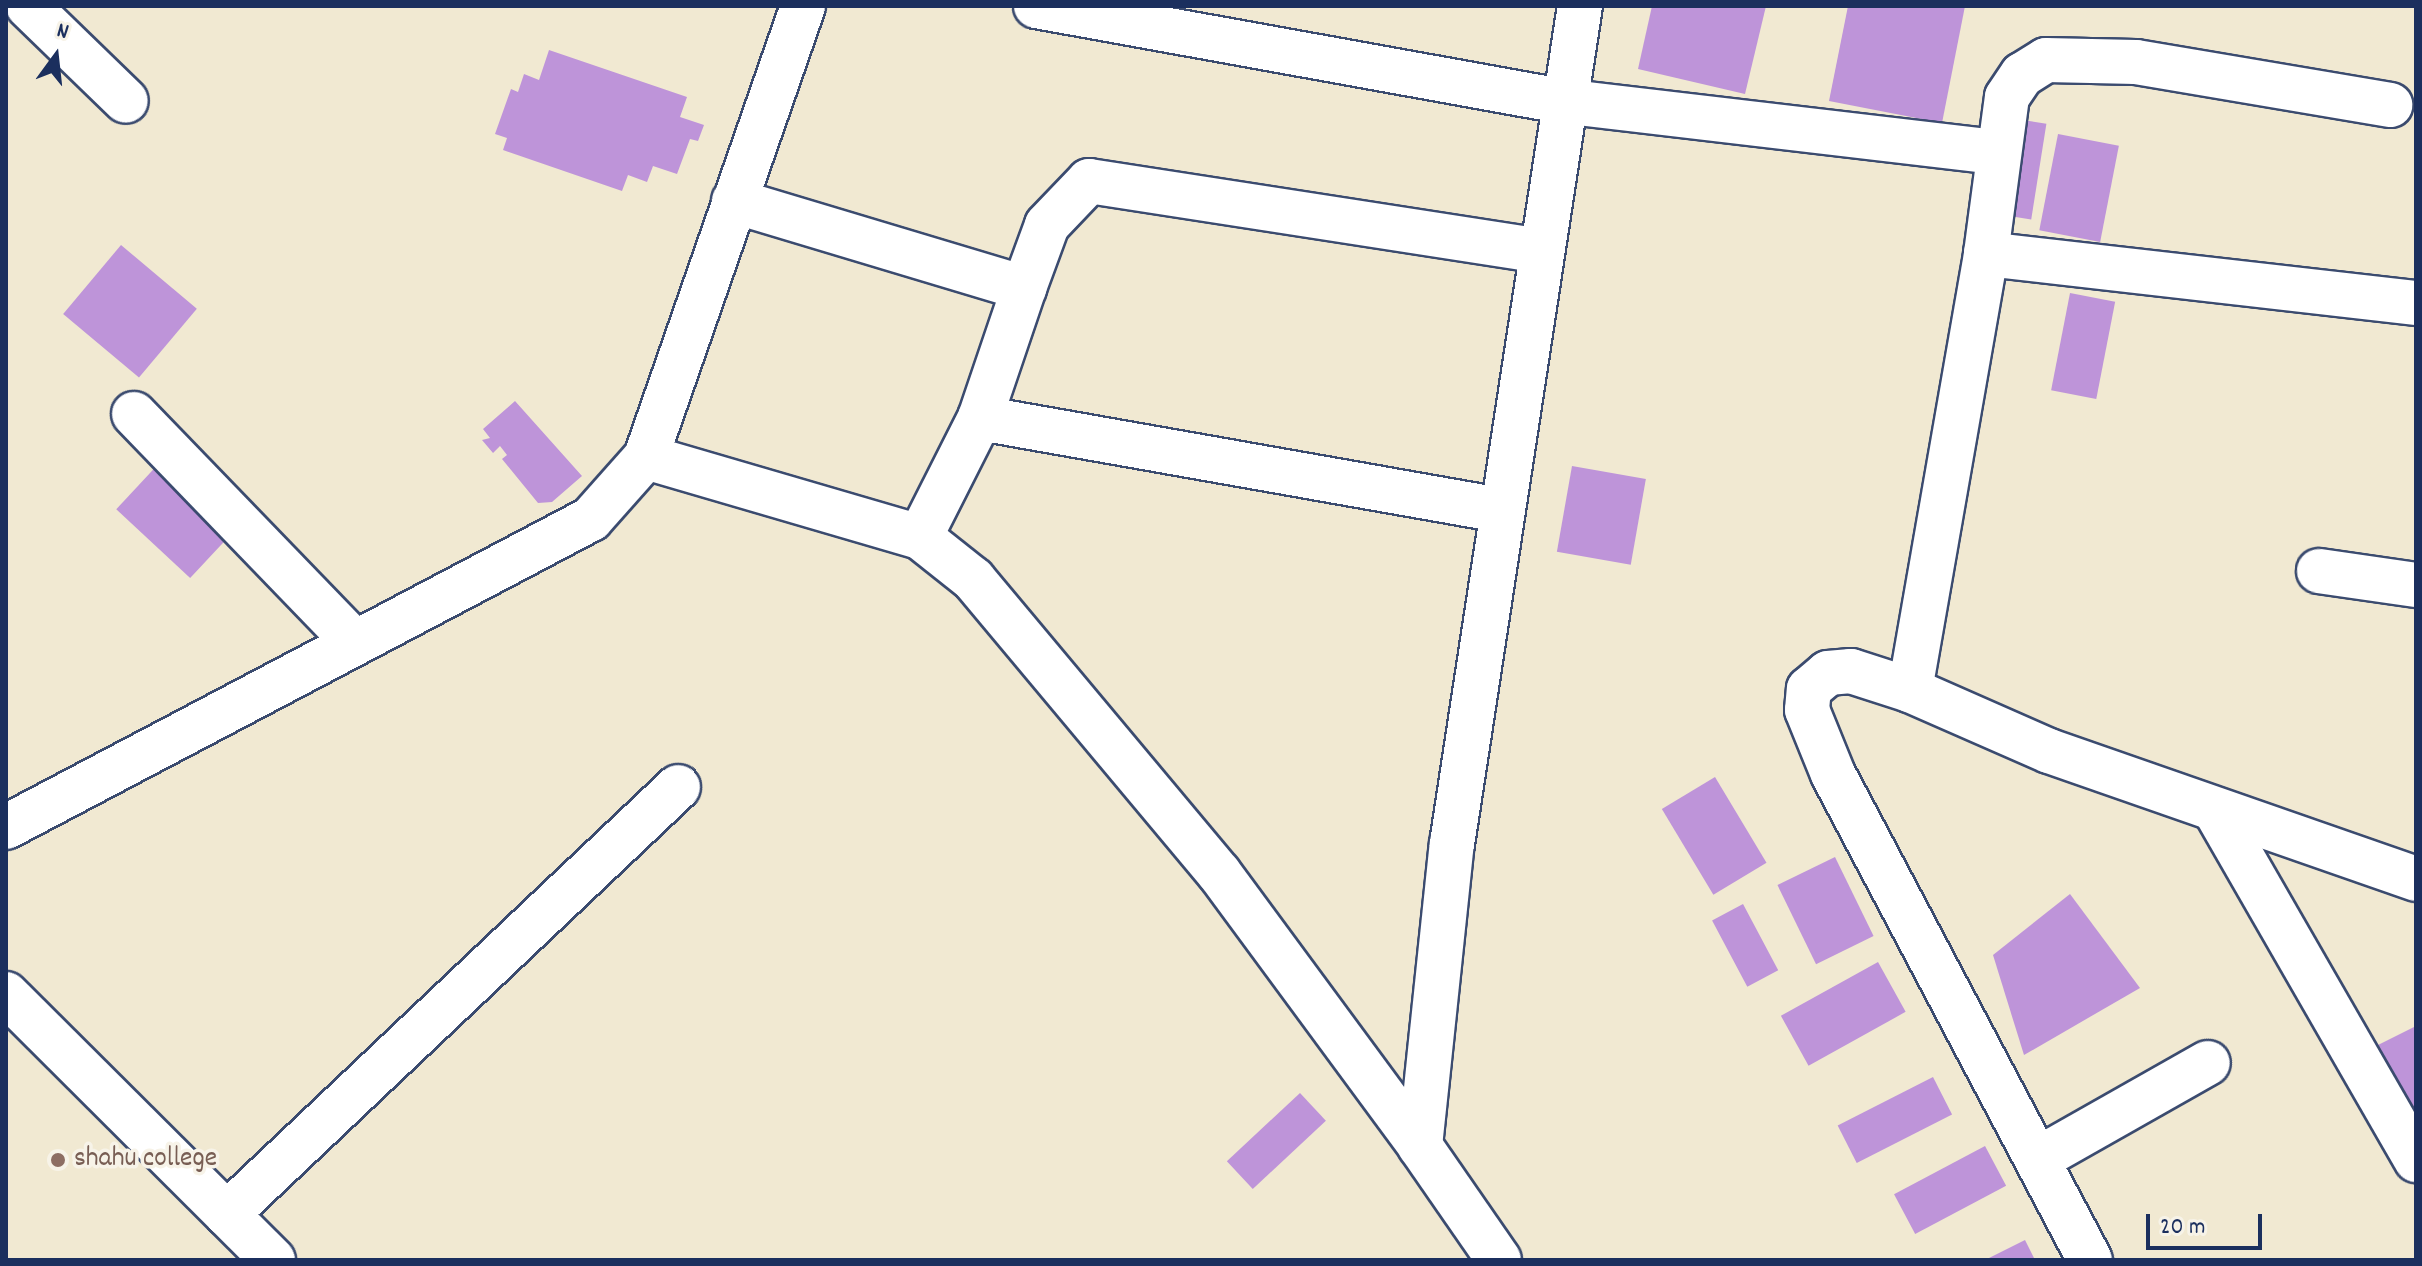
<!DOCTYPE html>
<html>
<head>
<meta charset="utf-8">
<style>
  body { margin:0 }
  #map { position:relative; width:2422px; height:1266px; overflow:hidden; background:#f1e9d2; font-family:Dekko,sans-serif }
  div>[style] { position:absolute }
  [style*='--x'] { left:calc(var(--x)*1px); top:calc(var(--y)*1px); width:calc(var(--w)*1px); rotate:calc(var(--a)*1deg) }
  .building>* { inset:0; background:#be94d9; transform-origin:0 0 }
  .roads { filter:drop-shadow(2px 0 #3b4b6f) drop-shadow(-2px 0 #3b4b6f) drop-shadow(0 2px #3b4b6f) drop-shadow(0 -2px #3b4b6f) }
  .minor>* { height:44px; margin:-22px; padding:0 22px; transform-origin:22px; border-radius:22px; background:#fff }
  .dots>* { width:22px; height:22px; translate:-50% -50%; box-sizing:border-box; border:4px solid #f7f3e8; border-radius:50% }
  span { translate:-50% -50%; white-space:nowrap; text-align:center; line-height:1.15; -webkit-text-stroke:7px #f7f3e8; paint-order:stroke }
  .education-label { font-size:28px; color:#785e54 }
  .left { translate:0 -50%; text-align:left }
  .frame { position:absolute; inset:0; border:8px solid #1b2f5e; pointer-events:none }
  .north { position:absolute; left:16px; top:16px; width:80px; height:80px; -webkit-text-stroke:6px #f7f3e8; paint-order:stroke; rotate:15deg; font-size:22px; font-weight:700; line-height:32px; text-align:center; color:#1b2f5e }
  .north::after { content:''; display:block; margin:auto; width:28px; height:36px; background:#1b2f5e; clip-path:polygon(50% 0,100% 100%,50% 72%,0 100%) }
  .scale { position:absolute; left:2146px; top:1214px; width:116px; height:36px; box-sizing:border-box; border:4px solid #1b2f5e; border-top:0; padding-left:10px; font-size:24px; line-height:28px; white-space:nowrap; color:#1b2f5e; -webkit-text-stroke:6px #f7f3e8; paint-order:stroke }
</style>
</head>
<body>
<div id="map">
  <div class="building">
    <div style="clip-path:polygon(1652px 6px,1766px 6px,1745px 94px,1638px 69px)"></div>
    <div style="clip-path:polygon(1848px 6px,1965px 6px,1942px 123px,1829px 101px)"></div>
    <div style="clip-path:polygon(549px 50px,687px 97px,680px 117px,704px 125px,698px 141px,690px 139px,677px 174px,653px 166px,647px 182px,628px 175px,622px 191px,503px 150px,507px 138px,495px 134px,511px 89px,518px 92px,524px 74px,539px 80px)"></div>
    <div style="left:1998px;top:116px;width:49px;height:97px;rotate:9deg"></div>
    <div style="left:2058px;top:134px;width:62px;height:98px;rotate:11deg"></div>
    <div style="left:121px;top:245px;width:99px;height:90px;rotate:40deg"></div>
    <div style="left:2070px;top:293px;width:46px;height:99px;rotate:11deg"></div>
    <div style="clip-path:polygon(515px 401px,582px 476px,552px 502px,538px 503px,502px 459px,507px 455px,500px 446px,493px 453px,482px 440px,490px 438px,483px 429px)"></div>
    <div style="left:164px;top:458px;width:101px;height:70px;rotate:43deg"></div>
    <div style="left:1572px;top:466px;width:75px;height:87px;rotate:10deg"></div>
    <div style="left:1715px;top:777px;width:100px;height:62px;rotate:59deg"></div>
    <div style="left:1835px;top:857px;width:88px;height:64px;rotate:64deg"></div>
    <div style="clip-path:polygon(2070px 894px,2140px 988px,2024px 1055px,1993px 955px)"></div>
    <div style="left:1743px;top:904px;width:75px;height:35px;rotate:62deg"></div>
    <div style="left:1878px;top:962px;width:57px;height:111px;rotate:61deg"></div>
    <div style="clip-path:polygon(2416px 1026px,2416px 1128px,2378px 1045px)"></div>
    <div style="left:1933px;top:1077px;width:42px;height:107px;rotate:63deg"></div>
    <div style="left:1300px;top:1093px;width:38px;height:100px;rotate:47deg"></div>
    <div style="left:1985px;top:1146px;width:45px;height:103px;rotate:62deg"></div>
    <div style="clip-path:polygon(2025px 1240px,2035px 1260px,1985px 1260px)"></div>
  </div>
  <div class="roads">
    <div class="minor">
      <div style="--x:28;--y:6;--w:136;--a:44.1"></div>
      <div style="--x:1036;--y:6;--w:534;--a:10.26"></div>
      <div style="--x:1561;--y:101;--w:440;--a:6.7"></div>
      <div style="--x:734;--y:201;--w:303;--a:16.7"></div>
      <div style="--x:1024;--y:288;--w:137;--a:108.7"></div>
      <div style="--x:980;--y:418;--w:133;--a:116.8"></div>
      <div style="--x:1986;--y:254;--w:158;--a:-82.4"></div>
      <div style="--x:2007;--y:97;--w:27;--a:-56"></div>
      <div style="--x:2022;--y:75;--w:28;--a:-32"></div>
      <div style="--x:2046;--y:60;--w:90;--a:1.3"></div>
      <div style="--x:2136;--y:62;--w:258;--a:9.6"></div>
      <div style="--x:1024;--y:288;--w:67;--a:-69.9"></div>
      <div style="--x:1047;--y:225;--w:61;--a:-46.3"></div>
      <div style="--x:1089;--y:181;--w:457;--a:8.8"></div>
      <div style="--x:134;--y:414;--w:317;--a:46"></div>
      <div style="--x:980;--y:418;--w:528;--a:10.03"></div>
      <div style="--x:646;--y:457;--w:285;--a:16.3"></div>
      <div style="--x:920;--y:537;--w:68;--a:38.4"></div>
      <div style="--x:973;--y:579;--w:383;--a:50.1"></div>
      <div style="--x:1219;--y:873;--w:339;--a:53.6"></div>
      <div style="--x:2319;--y:571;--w:98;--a:8.2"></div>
      <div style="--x:1910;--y:690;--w:443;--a:-80.1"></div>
      <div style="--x:1986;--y:254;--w:433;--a:6.5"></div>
      <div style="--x:2215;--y:810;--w:404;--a:60.1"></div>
      <div style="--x:6;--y:827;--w:661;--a:-27.77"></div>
      <div style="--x:591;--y:519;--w:83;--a:-48.4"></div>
      <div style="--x:646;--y:457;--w:478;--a:-70.8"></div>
      <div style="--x:6;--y:994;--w:377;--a:44.9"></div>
      <div style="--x:2038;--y:1159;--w:195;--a:-29.5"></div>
      <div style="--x:227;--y:1214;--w:621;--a:-43.43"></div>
      <div style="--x:1499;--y:1260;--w:139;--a:-124.7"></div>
      <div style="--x:1420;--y:1146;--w:304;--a:-84"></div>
      <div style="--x:1452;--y:844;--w:848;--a:-81.32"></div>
      <div style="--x:2090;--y:1260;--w:550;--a:-117.87"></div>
      <div style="--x:1833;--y:774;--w:69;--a:-112.1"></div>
      <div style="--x:1807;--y:710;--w:21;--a:-85"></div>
      <div style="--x:1809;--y:689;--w:25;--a:-40"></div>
      <div style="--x:1828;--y:673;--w:23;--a:-5"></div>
      <div style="--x:1851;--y:671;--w:62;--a:17.9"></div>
      <div style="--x:1910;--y:690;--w:152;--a:23.7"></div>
      <div style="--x:2049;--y:751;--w:389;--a:19.2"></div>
    </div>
  </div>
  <div class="dots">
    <div style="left:58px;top:1160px;background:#8d6e63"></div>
  </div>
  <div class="education-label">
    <span class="left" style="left:74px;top:1160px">shahu college</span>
  </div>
  <div class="frame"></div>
  <div class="north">N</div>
  <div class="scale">20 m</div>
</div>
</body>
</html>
